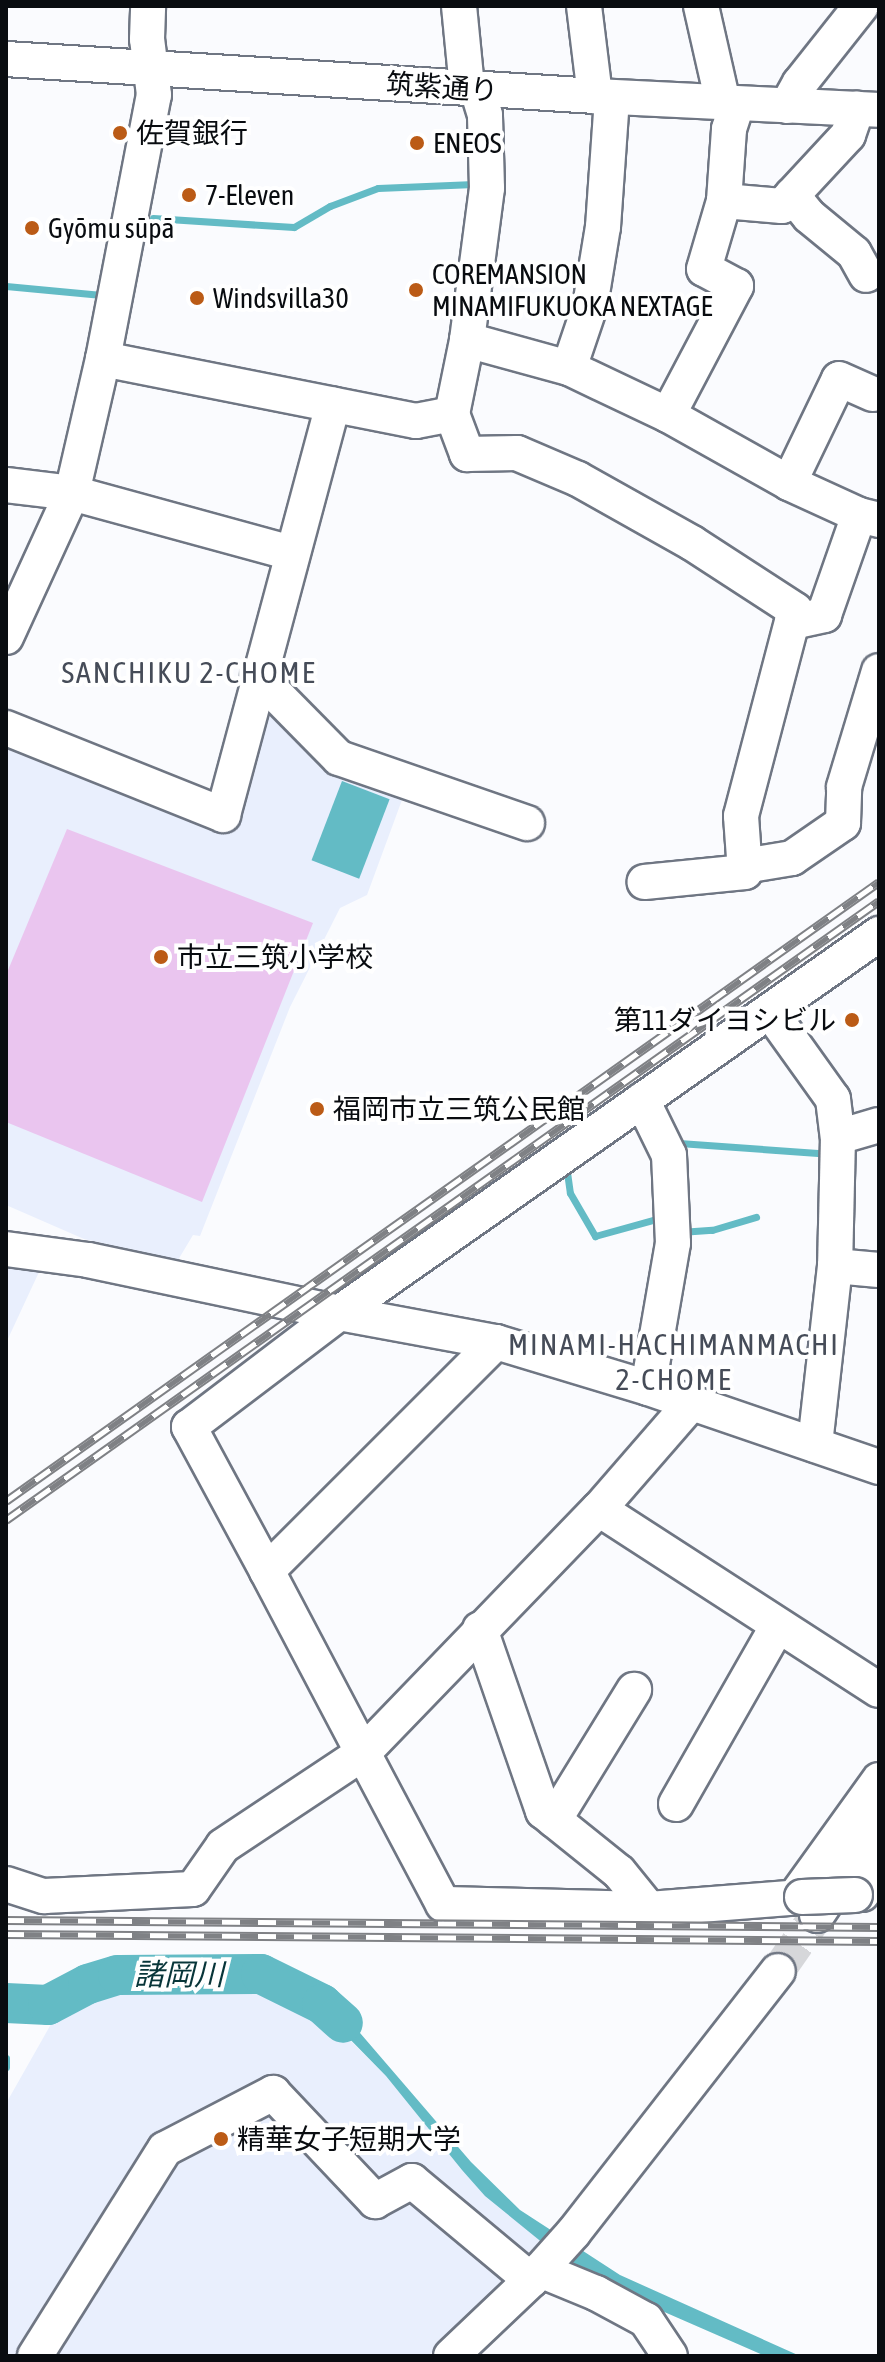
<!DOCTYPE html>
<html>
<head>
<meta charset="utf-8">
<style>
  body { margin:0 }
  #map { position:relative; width:885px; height:2362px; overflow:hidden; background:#fafbfe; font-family:"Asap Condensed","Noto Sans JP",sans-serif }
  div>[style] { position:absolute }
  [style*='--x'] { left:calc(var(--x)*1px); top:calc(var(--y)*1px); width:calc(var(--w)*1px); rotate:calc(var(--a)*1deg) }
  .built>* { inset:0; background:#e9effd }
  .green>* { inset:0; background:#eac5ef }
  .water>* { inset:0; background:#63bbc5; transform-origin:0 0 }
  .stream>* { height:7px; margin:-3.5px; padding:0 3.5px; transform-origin:3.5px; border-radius:3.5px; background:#63bbc5 }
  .river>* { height:40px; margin:-20px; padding:0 20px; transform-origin:20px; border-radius:20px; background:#63bbc5 }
  .minor-tunnel>* { height:34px; margin-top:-17px; transform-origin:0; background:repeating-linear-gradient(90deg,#d6d7da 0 34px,transparent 0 51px) }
  .roads { filter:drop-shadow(2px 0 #6f7683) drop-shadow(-2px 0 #6f7683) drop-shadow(0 2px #6f7683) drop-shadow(0 -2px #6f7683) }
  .minor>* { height:34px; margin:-17px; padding:0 17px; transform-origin:17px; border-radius:17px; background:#fff }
  .rail>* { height:9px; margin-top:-4.5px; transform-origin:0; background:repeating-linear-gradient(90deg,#fff 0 18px,#7f8185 0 36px); box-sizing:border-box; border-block:2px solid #7f8185 }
  .bridges { filter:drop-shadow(2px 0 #6f7683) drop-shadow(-2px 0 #6f7683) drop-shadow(0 2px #6f7683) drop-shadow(0 -2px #6f7683) }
  .minor-bridge>* { height:34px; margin:-17px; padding:0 17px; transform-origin:17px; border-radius:17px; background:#fff }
  .dots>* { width:22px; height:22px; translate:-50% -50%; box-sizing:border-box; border:4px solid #fff; border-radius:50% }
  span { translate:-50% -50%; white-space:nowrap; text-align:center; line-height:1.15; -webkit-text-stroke:8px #fff; paint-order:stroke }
  .street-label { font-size:28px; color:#090c10 }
  .poi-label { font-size:28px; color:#090c10 }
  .left { translate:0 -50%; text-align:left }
  .right { translate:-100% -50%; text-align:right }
  .neighbourhood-label { font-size:30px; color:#464c58; letter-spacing:2px }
  .water-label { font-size:30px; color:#083539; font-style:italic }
  .frame { position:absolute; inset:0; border:8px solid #090c10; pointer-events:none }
</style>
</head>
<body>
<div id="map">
  <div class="built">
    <div style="clip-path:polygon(263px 702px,406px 789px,367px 895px,340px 908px,290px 1007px,200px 1236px,193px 1235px,178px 1260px,84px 1239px,6px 1205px,6px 742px,228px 827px)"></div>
    <div style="clip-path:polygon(6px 1268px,39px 1272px,6px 1343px)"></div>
    <div style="clip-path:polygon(171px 1981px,277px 1991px,333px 2023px,386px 2076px,462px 2170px,544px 2244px,428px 2356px,6px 2356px,8px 2100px,59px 2010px,128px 1982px)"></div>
  </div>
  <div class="green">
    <div style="clip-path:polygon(67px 829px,313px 923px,202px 1202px,6px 1122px,6px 975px)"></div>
  </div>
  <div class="water">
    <div style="left:342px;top:781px;width:51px;height:85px;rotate:21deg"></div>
    <div style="clip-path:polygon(348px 2019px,471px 2162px,520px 2210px,620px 2275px,800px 2356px,765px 2356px,646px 2304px,612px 2288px,544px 2244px,485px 2196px,462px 2170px,386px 2076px,339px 2028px)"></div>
  </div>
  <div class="stream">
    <div style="--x:153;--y:218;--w:141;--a:3.7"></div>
    <div style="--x:294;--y:227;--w:42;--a:-30.3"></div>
    <div style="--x:330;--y:206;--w:51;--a:-20.6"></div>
    <div style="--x:378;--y:188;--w:96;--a:-2.4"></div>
    <div style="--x:6;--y:286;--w:96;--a:5.4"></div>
    <div style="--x:679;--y:1143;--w:139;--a:4.1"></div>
    <div style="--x:566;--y:1165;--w:28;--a:82"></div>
    <div style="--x:570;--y:1193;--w:50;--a:59.8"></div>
    <div style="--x:595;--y:1236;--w:67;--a:-15.5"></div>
    <div style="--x:680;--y:1232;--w:32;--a:-4"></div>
    <div style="--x:712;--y:1230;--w:46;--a:-16.5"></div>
    <div style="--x:6;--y:2058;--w:9;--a:90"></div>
  </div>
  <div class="river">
    <div style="--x:6;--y:2003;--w:42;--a:2.7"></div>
    <div style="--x:48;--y:2005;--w:45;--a:-27.7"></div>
    <div style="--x:88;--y:1984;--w:31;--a:-17"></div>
    <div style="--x:118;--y:1975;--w:143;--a:-0.4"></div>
    <div style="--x:261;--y:1974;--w:68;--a:26.2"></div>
    <div style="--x:322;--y:2004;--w:28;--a:42"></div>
  </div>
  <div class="minor-tunnel">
    <div style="--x:778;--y:1971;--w:68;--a:-55.1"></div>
  </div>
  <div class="roads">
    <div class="minor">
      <div style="--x:459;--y:6;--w:82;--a:84.4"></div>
      <div style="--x:584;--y:6;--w:91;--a:83"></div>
      <div style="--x:701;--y:6;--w:99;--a:77.2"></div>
      <div style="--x:6;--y:59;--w:590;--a:3.59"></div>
      <div style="--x:595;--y:96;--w:284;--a:2.8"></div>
      <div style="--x:787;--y:106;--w:26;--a:-61"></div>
      <div style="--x:800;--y:83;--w:98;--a:-51.6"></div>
      <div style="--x:792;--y:195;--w:27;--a:51"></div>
      <div style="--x:809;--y:216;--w:58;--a:39.4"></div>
      <div style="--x:854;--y:253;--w:25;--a:61"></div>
      <div style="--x:724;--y:201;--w:58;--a:4.9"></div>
      <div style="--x:782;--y:206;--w:97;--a:-47.1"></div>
      <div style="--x:848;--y:135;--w:28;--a:-71"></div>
      <div style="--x:467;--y:340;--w:106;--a:15.4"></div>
      <div style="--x:569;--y:368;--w:110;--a:25.4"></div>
      <div style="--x:668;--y:415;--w:139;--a:29.3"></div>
      <div style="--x:789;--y:483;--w:77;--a:24.6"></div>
      <div style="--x:859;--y:515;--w:21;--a:14"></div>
      <div style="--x:103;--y:359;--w:319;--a:11.2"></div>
      <div style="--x:416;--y:421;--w:37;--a:-11"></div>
      <div style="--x:452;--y:414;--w:76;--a:-78.5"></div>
      <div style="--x:467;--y:340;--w:153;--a:-82.5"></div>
      <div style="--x:487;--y:188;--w:73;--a:-91.6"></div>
      <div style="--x:485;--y:115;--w:27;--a:-107"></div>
      <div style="--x:569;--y:368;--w:65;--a:-71.3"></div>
      <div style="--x:590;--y:306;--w:80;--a:-80.7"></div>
      <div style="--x:603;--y:227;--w:130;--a:-86"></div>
      <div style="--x:452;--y:414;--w:43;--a:69.4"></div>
      <div style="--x:467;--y:454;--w:50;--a:-1.1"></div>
      <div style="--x:517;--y:453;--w:66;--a:23.1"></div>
      <div style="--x:578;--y:479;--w:131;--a:29.3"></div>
      <div style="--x:692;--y:543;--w:123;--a:33"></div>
      <div style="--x:795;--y:610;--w:213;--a:104.7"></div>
      <div style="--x:741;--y:816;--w:56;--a:85.9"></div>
      <div style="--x:745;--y:872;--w:101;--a:174.3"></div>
      <div style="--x:668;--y:415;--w:146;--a:-62.2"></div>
      <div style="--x:736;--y:286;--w:36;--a:-152"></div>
      <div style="--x:704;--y:269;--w:71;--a:-73.6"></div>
      <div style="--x:724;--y:201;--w:72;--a:-86"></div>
      <div style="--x:729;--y:129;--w:26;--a:-72"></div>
      <div style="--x:789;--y:483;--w:115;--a:-64.3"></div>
      <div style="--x:839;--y:379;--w:37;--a:24"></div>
      <div style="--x:6;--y:485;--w:66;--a:6.9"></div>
      <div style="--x:72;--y:493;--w:228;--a:15.3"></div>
      <div style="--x:792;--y:622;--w:33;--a:-12"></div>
      <div style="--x:824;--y:615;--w:106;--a:-70.7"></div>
      <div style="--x:6;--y:637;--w:158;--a:-65.4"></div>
      <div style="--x:72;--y:493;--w:138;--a:-77"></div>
      <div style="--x:103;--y:359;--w:269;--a:-79.1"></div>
      <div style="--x:154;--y:95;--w:56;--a:-97.1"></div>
      <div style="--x:147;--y:39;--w:33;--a:-88"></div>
      <div style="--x:258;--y:676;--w:115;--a:45.4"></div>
      <div style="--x:339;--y:758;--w:199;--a:19.1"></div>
      <div style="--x:6;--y:728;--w:234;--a:21.8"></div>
      <div style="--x:223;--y:815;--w:425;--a:-75"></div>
      <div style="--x:744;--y:866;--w:49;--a:-9.5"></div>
      <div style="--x:792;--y:858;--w:62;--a:-34.5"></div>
      <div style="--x:843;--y:823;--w:36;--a:-88"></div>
      <div style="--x:844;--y:787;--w:121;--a:-73.2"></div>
      <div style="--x:770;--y:1011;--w:108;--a:54.4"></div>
      <div style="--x:833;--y:1099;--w:38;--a:83"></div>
      <div style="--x:838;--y:1137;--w:129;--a:91.3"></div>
      <div style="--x:835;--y:1266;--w:180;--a:96.4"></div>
      <div style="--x:642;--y:1100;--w:61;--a:63.9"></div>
      <div style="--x:669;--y:1155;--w:88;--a:87.4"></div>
      <div style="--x:673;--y:1243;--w:147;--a:99.8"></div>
      <div style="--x:838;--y:1137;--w:43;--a:-16.3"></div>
      <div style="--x:6;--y:1249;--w:83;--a:7.6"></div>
      <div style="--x:88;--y:1260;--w:257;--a:11.9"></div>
      <div style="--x:339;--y:1313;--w:160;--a:10.5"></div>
      <div style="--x:496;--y:1342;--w:159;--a:16.8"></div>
      <div style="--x:648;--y:1388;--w:244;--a:18.9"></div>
      <div style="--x:835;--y:1266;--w:44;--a:5.2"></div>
      <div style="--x:496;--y:1342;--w:324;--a:135"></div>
      <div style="--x:267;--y:1571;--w:164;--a:-118.4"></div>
      <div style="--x:189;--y:1427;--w:188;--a:-37.2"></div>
      <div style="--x:339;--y:1313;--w:660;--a:-35.06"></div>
      <div style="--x:599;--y:1509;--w:333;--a:32.9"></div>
      <div style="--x:267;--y:1571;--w:206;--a:62.2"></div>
      <div style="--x:363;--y:1753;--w:339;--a:-46"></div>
      <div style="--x:599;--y:1509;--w:140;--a:-49"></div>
      <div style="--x:480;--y:1629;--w:193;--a:70.9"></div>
      <div style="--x:543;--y:1811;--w:97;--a:38.8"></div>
      <div style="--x:619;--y:1872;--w:48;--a:51"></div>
      <div style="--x:649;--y:1909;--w:153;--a:-4.5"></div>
      <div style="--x:676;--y:1804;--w:204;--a:-60.3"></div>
      <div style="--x:554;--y:1820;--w:153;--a:-58.4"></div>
      <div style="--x:6;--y:1884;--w:40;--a:18"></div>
      <div style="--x:44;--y:1896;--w:149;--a:-2.7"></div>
      <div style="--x:193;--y:1889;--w:52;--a:-55.1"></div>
      <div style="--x:223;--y:1846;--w:168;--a:-33.6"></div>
      <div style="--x:363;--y:1753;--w:171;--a:62.1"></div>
      <div style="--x:443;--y:1904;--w:206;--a:1.4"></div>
      <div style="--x:862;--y:1894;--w:30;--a:-56"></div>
      <div style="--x:795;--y:1897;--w:144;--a:-54.3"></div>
      <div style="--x:817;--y:1915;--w:111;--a:-56"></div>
      <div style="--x:540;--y:2270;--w:61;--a:22.3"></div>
      <div style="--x:596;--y:2293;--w:57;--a:28.4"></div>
      <div style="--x:646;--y:2320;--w:43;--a:56.3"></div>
      <div style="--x:35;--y:2356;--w:244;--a:-57.9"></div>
      <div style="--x:165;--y:2149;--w:122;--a:-27.4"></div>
      <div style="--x:273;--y:2093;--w:149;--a:46.6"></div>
      <div style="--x:375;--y:2201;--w:42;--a:-28.4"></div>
      <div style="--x:412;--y:2181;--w:155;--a:39.8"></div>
      <div style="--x:451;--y:2356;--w:110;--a:-43.5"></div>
      <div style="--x:531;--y:2280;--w:64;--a:-48.1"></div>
      <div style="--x:574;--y:2232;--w:331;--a:-52"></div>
    </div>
  </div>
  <div class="rail">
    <div style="--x:6;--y:1501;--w:1070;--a:-35.34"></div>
    <div style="--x:6;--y:1520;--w:1070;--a:-35.34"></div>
    <div style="--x:6;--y:1920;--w:873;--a:0.46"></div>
    <div style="--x:6;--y:1934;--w:873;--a:0.46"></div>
  </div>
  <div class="bridges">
    <div class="minor-bridge">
      <div style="--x:802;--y:1897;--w:53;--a:-2.2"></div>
    </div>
  </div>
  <div class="dots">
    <div style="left:120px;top:133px;background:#bb5b16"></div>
    <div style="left:417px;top:143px;background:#bb5b16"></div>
    <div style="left:189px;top:195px;background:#bb5b16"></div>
    <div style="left:32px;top:228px;background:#bb5b16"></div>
    <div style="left:416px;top:290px;background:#bb5b16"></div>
    <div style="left:197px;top:298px;background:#bb5b16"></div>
    <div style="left:161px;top:957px;background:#bb5b16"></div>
    <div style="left:852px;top:1020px;background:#bb5b16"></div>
    <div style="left:317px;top:1109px;background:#bb5b16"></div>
    <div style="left:221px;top:2139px;background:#bb5b16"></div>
  </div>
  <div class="street-label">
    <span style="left:442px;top:87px;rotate:4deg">筑紫通り</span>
  </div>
  <div class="poi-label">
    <span class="left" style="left:136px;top:133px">佐賀銀行</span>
    <span class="left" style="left:433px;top:143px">ENEOS</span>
    <span class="left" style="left:205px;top:195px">7-Eleven</span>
    <span class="left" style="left:48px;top:228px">Gyōmu sūpā</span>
    <span class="left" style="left:432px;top:290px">COREMANSION<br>MINAMIFUKUOKA NEXTAGE</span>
    <span class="left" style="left:213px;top:298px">Windsvilla30</span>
    <span class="left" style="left:177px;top:957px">市立三筑小学校</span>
    <span class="right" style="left:836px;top:1020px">第11ダイヨシビル</span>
    <span class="left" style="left:333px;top:1109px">福岡市立三筑公民館</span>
    <span class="left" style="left:237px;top:2139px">精華女子短期大学</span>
  </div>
  <div class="neighbourhood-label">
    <span style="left:189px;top:672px">SANCHIKU 2-CHOME</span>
    <span style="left:674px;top:1361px">MINAMI-HACHIMANMACHI<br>2-CHOME</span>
  </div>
  <div class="water-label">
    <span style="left:179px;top:1974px">諸岡川</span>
  </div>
  <div class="frame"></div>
</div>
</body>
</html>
